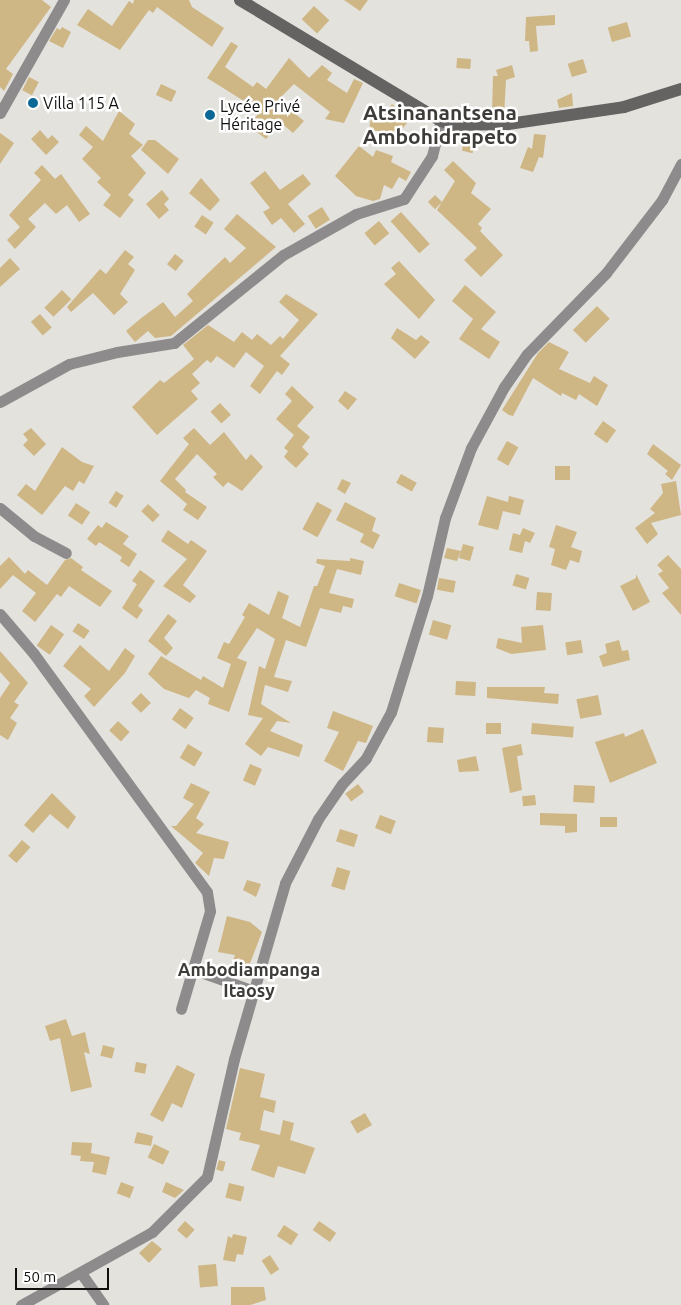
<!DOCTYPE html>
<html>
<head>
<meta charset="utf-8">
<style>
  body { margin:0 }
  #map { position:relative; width:681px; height:1305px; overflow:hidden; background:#e4e2dd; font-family:Ubuntu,sans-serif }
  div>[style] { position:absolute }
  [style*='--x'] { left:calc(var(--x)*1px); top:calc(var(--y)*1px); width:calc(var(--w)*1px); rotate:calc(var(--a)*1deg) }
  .building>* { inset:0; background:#ceb685; transform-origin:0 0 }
  .street>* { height:11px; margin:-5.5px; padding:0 5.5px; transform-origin:5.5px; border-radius:5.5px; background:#8d8b8b }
  .secondary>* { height:12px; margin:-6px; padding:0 6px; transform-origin:6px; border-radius:6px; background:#656262 }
  .dots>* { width:14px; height:14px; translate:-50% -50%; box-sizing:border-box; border:2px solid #fff; border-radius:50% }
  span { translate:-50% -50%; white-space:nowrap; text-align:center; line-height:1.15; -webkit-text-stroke:5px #fff; paint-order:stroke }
  .poi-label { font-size:16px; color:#10100e }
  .left { translate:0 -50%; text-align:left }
  .neighbourhood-label { font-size:18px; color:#3e3c39; font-weight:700 }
  .district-label { font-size:21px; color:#3e3c39; font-weight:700 }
  .scale { position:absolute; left:15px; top:1268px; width:94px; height:22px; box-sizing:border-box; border:2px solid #10100e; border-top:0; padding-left:6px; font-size:15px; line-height:18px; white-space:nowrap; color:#10100e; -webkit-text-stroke:4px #fff; paint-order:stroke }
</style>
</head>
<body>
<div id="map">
  <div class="building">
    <div style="clip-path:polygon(0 0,42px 0,51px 7px,6px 69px,13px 74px,4px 91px,0 87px)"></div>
    <div style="clip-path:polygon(134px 0,189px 0,192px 7px,224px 28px,212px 47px,157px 7px,153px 13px,149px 10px,120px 50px,77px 25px,88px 9px,112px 26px,129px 1px,133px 4px)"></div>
    <div style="clip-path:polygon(344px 0,368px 0,360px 11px)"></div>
    <div style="left:314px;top:6px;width:21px;height:18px;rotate:43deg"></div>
    <div style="clip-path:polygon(555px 15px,555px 25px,536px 26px,538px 51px,530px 52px,529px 41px,525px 41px,526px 17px)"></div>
    <div style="left:627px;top:22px;width:15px;height:20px;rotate:74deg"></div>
    <div style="clip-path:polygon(62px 27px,71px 32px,63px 48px,49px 41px,57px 28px,60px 30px)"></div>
    <div style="clip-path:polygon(231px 42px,238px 46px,225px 67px,253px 87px,257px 82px,266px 89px,289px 58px,309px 78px,322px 65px,332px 73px,327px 80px,347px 93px,354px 79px,363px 83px,344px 123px,325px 119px,330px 112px,294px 84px,278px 100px,304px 121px,293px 133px,280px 122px,266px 139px,249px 126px,260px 111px,207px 78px)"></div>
    <div style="left:457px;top:58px;width:14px;height:10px;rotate:4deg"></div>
    <div style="left:583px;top:59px;width:14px;height:16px;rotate:73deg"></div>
    <div style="clip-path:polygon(512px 65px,515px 77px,506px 80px,504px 116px,492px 115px,493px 76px,498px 76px,496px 70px)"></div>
    <div style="left:29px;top:77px;width:11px;height:15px;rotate:27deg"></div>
    <div style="left:161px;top:84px;width:17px;height:12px;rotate:25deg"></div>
    <div style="clip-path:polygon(572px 93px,573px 106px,559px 108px,557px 100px)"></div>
    <div style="clip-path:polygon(392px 104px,410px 119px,403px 128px,401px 126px,393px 135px,369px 129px,371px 118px,380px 120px)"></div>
    <div style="clip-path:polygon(119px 111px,135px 124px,129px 134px,143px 145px,131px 156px,146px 173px,128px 195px,134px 200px,120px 218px,103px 205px,111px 195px,97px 182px,101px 178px,82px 159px,93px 147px,79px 135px,86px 126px,103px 141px)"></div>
    <div style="clip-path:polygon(40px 130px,48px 139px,52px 135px,59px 142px,46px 155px,31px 139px)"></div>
    <div style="clip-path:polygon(0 133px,14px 143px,0 164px)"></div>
    <div style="clip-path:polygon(534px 134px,546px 135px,543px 158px,539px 157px,533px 172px,520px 168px,528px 147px,532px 149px)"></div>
    <div style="left:466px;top:135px;width:11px;height:16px;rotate:15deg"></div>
    <div style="clip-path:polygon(148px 140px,155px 140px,179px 159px,168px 174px,141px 150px)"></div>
    <div style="clip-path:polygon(359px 146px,373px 157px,376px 150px,393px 156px,391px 162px,411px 172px,406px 181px,399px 177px,392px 189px,384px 185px,380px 199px,373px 201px,356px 196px,335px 176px)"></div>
    <div style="clip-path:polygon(453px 161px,476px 183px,471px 193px,491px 209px,478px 224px,482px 228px,480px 231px,503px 255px,481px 277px,464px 260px,477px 248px,437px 210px,455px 181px,444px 170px)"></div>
    <div style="clip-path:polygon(42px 165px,55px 179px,61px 174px,90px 214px,79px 222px,67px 205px,56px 214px,45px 203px,28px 219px,36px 227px,15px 249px,7px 240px,20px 227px,9px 215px,41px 180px,34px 173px)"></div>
    <div style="clip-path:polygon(265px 171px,280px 190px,303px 174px,311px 184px,288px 204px,305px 224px,294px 233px,281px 218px,272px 225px,263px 212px,270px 208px,250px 183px)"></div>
    <div style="clip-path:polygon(201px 178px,220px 200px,210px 211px,189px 193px)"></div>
    <div style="clip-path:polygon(162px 190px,169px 199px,164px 204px,169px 210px,159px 219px,146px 204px)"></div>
    <div style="left:435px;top:195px;width:10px;height:10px;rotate:45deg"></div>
    <div style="left:322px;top:207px;width:15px;height:17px;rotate:58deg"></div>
    <div style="left:401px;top:212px;width:43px;height:14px;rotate:48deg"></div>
    <div style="clip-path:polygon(237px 214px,276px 247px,171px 336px,155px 338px,148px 331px,135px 342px,126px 331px,140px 319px,163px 302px,175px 317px,193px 301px,187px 294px,204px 277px,225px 257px,230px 263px,246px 248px,224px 229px)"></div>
    <div style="left:202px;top:215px;width:14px;height:14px;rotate:34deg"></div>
    <div style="left:379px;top:221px;width:16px;height:19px;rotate:50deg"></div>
    <div style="clip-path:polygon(125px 250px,134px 257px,128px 264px,135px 270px,120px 294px,128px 302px,114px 315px,93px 293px,71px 312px,67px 307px,100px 269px,106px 274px)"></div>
    <div style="left:175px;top:254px;width:11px;height:13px;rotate:38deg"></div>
    <div style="clip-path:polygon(10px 258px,20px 269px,0 287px,0 268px)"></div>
    <div style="clip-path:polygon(399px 261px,435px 300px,419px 319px,384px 284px,396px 274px,391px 268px)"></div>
    <div style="clip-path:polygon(465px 285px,496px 312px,481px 329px,500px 342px,489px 359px,459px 339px,473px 319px,452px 301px)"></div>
    <div style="left:62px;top:290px;width:13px;height:25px;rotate:45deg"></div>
    <div style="clip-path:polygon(286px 294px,318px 314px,280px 356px,290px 364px,282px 375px,277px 371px,260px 394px,250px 386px,264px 366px,246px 352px,234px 368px,217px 356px,211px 363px,207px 360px,192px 374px,200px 383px,191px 391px,198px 399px,157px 435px,132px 407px,160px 380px,164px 383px,194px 359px,183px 345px,208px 325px,234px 342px,242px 332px,252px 340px,257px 334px,271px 345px,280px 336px,283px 339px,299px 320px,279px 302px)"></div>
    <div style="left:597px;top:306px;width:18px;height:34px;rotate:45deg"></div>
    <div style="left:40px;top:314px;width:18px;height:12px;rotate:49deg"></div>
    <div style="clip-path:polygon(397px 328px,416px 340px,421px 335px,430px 342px,415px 359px,391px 338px)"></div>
    <div style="clip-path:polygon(549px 342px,569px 352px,559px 369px,590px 383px,594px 376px,608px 385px,597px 406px,579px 394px,576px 400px,562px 393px,561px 396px,533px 378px,513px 416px,509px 415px,502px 410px,538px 353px)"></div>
    <div style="clip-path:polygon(292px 386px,314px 407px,297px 426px,310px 437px,302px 447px,309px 454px,296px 468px,284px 457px,288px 451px,284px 448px,294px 435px,276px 419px,292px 401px,285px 394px)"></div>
    <div style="clip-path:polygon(345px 391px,357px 399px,348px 410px,338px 401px)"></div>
    <div style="left:220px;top:403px;width:16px;height:13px;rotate:47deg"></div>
    <div style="left:603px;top:421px;width:16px;height:16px;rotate:35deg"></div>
    <div style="clip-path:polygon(31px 428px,46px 444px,34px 456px,23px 445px,28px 440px,23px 434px)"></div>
    <div style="clip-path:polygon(194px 428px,210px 445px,224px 432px,246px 460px,251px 454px,263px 467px,242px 491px,228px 482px,223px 487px,213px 477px,217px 474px,197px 454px,175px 479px,186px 490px,185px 492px,207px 507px,198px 520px,183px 510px,187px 504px,160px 481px,189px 444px,183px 438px)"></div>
    <div style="left:507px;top:441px;width:13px;height:21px;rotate:29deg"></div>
    <div style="clip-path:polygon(653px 444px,681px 465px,672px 480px,665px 474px,668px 471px,647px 454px)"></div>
    <div style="clip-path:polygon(62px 447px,82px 462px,94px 466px,84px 484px,79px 481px,73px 491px,65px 486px,42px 515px,17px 495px,26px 484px,35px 491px)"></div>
    <div style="left:555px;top:466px;width:15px;height:14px"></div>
    <div style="left:401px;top:474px;width:18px;height:10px;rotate:29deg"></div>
    <div style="clip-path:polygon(342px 479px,351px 483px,345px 494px,337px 489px)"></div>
    <div style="clip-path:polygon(676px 481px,681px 515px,651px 523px,658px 534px,647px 544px,635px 528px,655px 513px,650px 509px,663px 493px,661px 484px)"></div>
    <div style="left:116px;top:491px;width:9px;height:14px;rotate:32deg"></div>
    <div style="clip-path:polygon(487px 496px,508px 502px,509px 496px,524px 500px,520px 515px,503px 511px,498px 530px,478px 525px)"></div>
    <div style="left:317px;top:502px;width:17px;height:31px;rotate:28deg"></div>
    <div style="clip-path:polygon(345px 502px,376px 518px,372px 531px,380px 535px,373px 549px,360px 542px,364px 534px,336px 520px)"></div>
    <div style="left:76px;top:503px;width:17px;height:15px;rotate:33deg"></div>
    <div style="left:148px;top:504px;width:16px;height:10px;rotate:43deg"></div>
    <div style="clip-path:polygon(106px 522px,129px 536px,123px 544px,137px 554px,129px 567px,120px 561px,122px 557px,99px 542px,96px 546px,87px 539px,98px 525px,102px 528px)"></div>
    <div style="clip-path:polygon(556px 525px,577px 532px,571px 547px,582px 551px,579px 563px,570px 560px,566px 570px,551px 565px,555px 549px,549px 547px)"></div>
    <div style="clip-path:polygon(523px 528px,535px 533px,530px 543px,525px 541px,522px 553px,509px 550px,513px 533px,520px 535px)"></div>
    <div style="clip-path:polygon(168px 530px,188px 544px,191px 540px,207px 551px,183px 585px,196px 596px,190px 603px,163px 586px,187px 559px,161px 541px)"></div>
    <div style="clip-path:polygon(463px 544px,474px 547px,470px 561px,459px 558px,461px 551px,457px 561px,444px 558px,447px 548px,461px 551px)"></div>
    <div style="clip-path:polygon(668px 555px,681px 569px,681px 615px,662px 593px,669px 588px,658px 574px,663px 571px,657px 565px)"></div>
    <div style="clip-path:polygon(9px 557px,25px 574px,28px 570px,47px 585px,65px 560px,71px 558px,83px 567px,81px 570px,112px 591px,100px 607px,69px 586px,61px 597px,57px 594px,35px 622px,22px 611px,36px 593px,13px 575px,0 589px,0 566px)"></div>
    <div style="clip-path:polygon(350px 558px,364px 561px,361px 575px,337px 569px,329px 593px,354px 599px,352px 608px,343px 606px,341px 613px,320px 608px,306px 647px,286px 640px,274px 677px,292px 681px,288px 692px,265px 685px,261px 704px,291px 723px,277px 721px,270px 731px,303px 745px,299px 757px,268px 747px,261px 756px,245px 744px,263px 718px,248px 715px,259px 666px,265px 669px,275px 639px,257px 628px,237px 658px,247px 662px,229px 712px,208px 704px,210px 698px,196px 690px,189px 698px,164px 689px,148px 674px,161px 656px,201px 680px,203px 676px,223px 688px,231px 664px,217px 658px,224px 642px,229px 644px,245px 617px,242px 615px,249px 603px,269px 615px,278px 591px,289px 596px,282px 618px,300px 627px,314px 586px,317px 586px,325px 566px,316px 563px,317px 559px,350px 561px)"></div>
    <div style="clip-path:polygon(140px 570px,155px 581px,138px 606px,143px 610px,137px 619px,122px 608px,137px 584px,132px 581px)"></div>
    <div style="left:516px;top:574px;width:14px;height:12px;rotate:17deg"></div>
    <div style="clip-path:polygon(636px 574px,650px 602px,633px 611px,620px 586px,636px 578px)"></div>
    <div style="left:439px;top:578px;width:17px;height:12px;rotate:10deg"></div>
    <div style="left:399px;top:583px;width:23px;height:14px;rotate:18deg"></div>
    <div style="left:537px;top:592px;width:15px;height:18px;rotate:4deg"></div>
    <div style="clip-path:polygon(168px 614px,177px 621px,164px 638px,173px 648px,166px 656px,148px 641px)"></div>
    <div style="left:433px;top:620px;width:19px;height:15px;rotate:16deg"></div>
    <div style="left:78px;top:623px;width:14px;height:10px;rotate:34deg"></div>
    <div style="left:51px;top:625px;width:16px;height:25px;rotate:35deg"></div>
    <div style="clip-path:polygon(543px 625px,546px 650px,511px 654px,496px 648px,498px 638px,522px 643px,521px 627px)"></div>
    <div style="left:581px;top:640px;width:13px;height:16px;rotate:81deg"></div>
    <div style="clip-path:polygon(619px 640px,622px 651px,628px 650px,630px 660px,603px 667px,599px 656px,607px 653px,605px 644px)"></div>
    <div style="clip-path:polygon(80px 645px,109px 671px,125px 648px,135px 656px,125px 673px,94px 707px,84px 696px,91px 689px,63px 666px)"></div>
    <div style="clip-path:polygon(0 651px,28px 683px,14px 702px,19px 705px,10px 718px,17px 723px,8px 740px,0 735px,0 698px,10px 683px,0 672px)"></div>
    <div style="left:456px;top:681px;width:20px;height:14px;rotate:3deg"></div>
    <div style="clip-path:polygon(487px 687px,545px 687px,544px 693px,559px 694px,558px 704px,487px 698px)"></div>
    <div style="left:141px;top:693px;width:14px;height:14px;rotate:45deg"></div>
    <div style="left:598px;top:695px;width:20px;height:22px;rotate:79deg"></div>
    <div style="left:180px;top:708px;width:17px;height:14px;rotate:36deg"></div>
    <div style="clip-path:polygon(333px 711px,373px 726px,366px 743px,358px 741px,343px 771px,324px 761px,339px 732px,327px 728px)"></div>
    <div style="left:118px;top:721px;width:16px;height:13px;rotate:43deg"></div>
    <div style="left:486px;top:723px;width:15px;height:11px"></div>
    <div style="left:532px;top:723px;width:42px;height:11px;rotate:5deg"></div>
    <div style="left:428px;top:727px;width:16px;height:15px;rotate:4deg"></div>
    <div style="clip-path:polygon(643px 729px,657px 763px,610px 783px,595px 742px,624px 733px,625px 737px)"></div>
    <div style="left:188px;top:744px;width:17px;height:16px;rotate:31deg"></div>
    <div style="clip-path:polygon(521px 744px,523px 755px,517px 756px,522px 790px,510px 793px,502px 748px)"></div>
    <div style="clip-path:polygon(476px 756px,479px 771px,459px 772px,457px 760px)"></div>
    <div style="left:250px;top:764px;width:13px;height:18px;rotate:23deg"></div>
    <div style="clip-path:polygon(191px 783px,210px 792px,196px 818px,204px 824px,196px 833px,229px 842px,224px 859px,214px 858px,209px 876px,195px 863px,203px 853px,171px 826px,176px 826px,194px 804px,183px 798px)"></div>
    <div style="left:358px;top:784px;width:10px;height:16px;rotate:53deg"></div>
    <div style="left:574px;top:785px;width:21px;height:17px;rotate:3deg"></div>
    <div style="clip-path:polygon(52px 793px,76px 817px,68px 829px,50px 814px,33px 833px,24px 825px)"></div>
    <div style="left:535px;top:795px;width:10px;height:13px;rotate:84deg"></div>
    <div style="clip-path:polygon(540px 813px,577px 814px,577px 832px,565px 833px,565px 826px,540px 825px)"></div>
    <div style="left:380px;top:815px;width:17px;height:14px;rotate:21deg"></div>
    <div style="left:600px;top:817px;width:17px;height:10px"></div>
    <div style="left:340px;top:829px;width:19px;height:13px;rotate:18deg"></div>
    <div style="left:22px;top:840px;width:11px;height:21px;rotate:41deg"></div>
    <div style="left:337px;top:867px;width:14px;height:20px;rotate:17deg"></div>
    <div style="clip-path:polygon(247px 880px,261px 884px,256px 897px,243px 890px)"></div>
    <div style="clip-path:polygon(227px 916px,250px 922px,262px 932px,244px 979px,229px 974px,235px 955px,218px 952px)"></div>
    <div style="clip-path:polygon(66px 1019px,72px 1036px,85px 1032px,90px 1054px,84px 1052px,92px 1087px,71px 1092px,60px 1038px,50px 1041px,45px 1026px)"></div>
    <div style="left:103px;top:1045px;width:12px;height:11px;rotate:14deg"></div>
    <div style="left:136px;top:1062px;width:11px;height:10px;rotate:10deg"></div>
    <div style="clip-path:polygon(177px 1065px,195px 1074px,182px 1108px,172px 1103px,163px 1122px,150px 1115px)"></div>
    <div style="clip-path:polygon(240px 1068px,265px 1074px,260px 1097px,276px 1101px,274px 1113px,264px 1110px,260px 1130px,280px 1135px,283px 1120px,294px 1123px,290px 1140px,315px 1148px,305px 1174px,278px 1166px,274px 1178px,251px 1170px,260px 1145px,239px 1140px,241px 1133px,226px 1129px)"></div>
    <div style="left:365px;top:1113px;width:14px;height:17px;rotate:60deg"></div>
    <div style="clip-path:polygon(137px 1132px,153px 1136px,151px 1146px,134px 1143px)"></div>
    <div style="clip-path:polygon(72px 1142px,92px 1143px,91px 1153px,110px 1157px,106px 1175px,92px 1172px,94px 1162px,80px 1161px,81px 1156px,71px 1155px)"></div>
    <div style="left:154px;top:1144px;width:17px;height:15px;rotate:25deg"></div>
    <div style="left:219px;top:1160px;width:7px;height:10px;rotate:16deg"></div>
    <div style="left:121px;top:1182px;width:14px;height:12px;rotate:21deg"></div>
    <div style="clip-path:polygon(166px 1182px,184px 1190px,175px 1198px,162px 1192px)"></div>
    <div style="left:229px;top:1183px;width:16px;height:15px;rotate:14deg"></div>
    <div style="left:185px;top:1221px;width:13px;height:12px;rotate:42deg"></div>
    <div style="left:319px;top:1221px;width:21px;height:11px;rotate:35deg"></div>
    <div style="left:284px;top:1225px;width:17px;height:13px;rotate:33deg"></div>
    <div style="clip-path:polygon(233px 1234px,247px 1237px,243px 1255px,237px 1254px,235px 1262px,223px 1260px,228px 1236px,232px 1238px)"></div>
    <div style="clip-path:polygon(152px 1241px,162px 1249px,149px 1263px,139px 1253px)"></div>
    <div style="left:270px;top:1255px;width:17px;height:10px;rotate:57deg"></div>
    <div style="left:216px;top:1264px;width:22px;height:18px;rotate:85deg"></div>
    <div style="clip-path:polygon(231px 1287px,264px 1287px,266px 1300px,250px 1305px,231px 1305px)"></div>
  </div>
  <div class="street">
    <div style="--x:0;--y:113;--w:130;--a:-60.5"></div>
    <div style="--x:0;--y:402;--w:79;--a:-28.8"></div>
    <div style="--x:69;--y:364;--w:49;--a:-14"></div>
    <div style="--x:117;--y:352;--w:58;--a:-9"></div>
    <div style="--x:174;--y:343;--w:140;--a:-38.9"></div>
    <div style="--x:283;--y:255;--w:84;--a:-29.3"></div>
    <div style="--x:356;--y:214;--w:50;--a:-17.4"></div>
    <div style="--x:404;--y:199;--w:51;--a:-56.9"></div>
    <div style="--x:432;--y:156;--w:36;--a:-76"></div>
    <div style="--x:0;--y:508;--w:44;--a:39.5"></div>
    <div style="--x:34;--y:536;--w:36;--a:28"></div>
    <div style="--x:0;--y:614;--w:52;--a:49.6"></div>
    <div style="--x:34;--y:654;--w:294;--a:54"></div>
    <div style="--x:207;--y:892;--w:19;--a:81"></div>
    <div style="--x:210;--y:911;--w:102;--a:106.5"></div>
    <div style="--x:195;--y:970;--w:63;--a:19.6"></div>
    <div style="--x:81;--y:1273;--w:39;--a:55"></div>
    <div style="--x:21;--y:1305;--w:150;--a:-29.1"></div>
    <div style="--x:152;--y:1232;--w:78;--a:-45"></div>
    <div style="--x:207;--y:1177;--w:121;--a:-77.1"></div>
    <div style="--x:234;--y:1059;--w:183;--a:-73.8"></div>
    <div style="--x:285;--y:883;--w:72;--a:-62.7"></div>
    <div style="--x:318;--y:819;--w:42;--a:-55.6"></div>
    <div style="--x:342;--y:784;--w:35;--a:-47"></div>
    <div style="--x:366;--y:758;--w:52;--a:-61.5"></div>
    <div style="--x:391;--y:712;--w:121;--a:-72.8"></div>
    <div style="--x:427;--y:596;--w:80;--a:-77"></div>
    <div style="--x:445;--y:518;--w:75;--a:-69.6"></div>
    <div style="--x:471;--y:448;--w:69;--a:-61.6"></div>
    <div style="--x:504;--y:387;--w:40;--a:-55.1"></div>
    <div style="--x:527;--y:354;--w:113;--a:-45.7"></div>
    <div style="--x:606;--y:273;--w:92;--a:-52.5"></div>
    <div style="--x:662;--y:200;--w:41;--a:-62.2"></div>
  </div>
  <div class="secondary">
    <div style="--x:240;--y:0;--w:235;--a:31"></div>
    <div style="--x:441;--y:121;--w:15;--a:16"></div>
    <div style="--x:455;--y:125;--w:53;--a:-1.1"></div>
    <div style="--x:508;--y:124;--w:117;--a:-8.3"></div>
    <div style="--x:624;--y:107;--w:60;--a:-17.5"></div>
  </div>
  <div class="dots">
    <div style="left:33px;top:103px;background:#0b6897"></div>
    <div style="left:210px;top:115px;background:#0b6897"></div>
  </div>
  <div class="poi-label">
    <span class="left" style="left:43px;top:103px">Villa 115 A</span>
    <span class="left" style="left:220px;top:115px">Lycée Privé<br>Héritage</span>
  </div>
  <div class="neighbourhood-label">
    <span style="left:249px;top:980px">Ambodiampanga<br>Itaosy</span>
  </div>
  <div class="district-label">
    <span style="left:440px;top:124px">Atsinanantsena<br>Ambohidrapeto</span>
  </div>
  <div class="scale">50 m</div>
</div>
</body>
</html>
